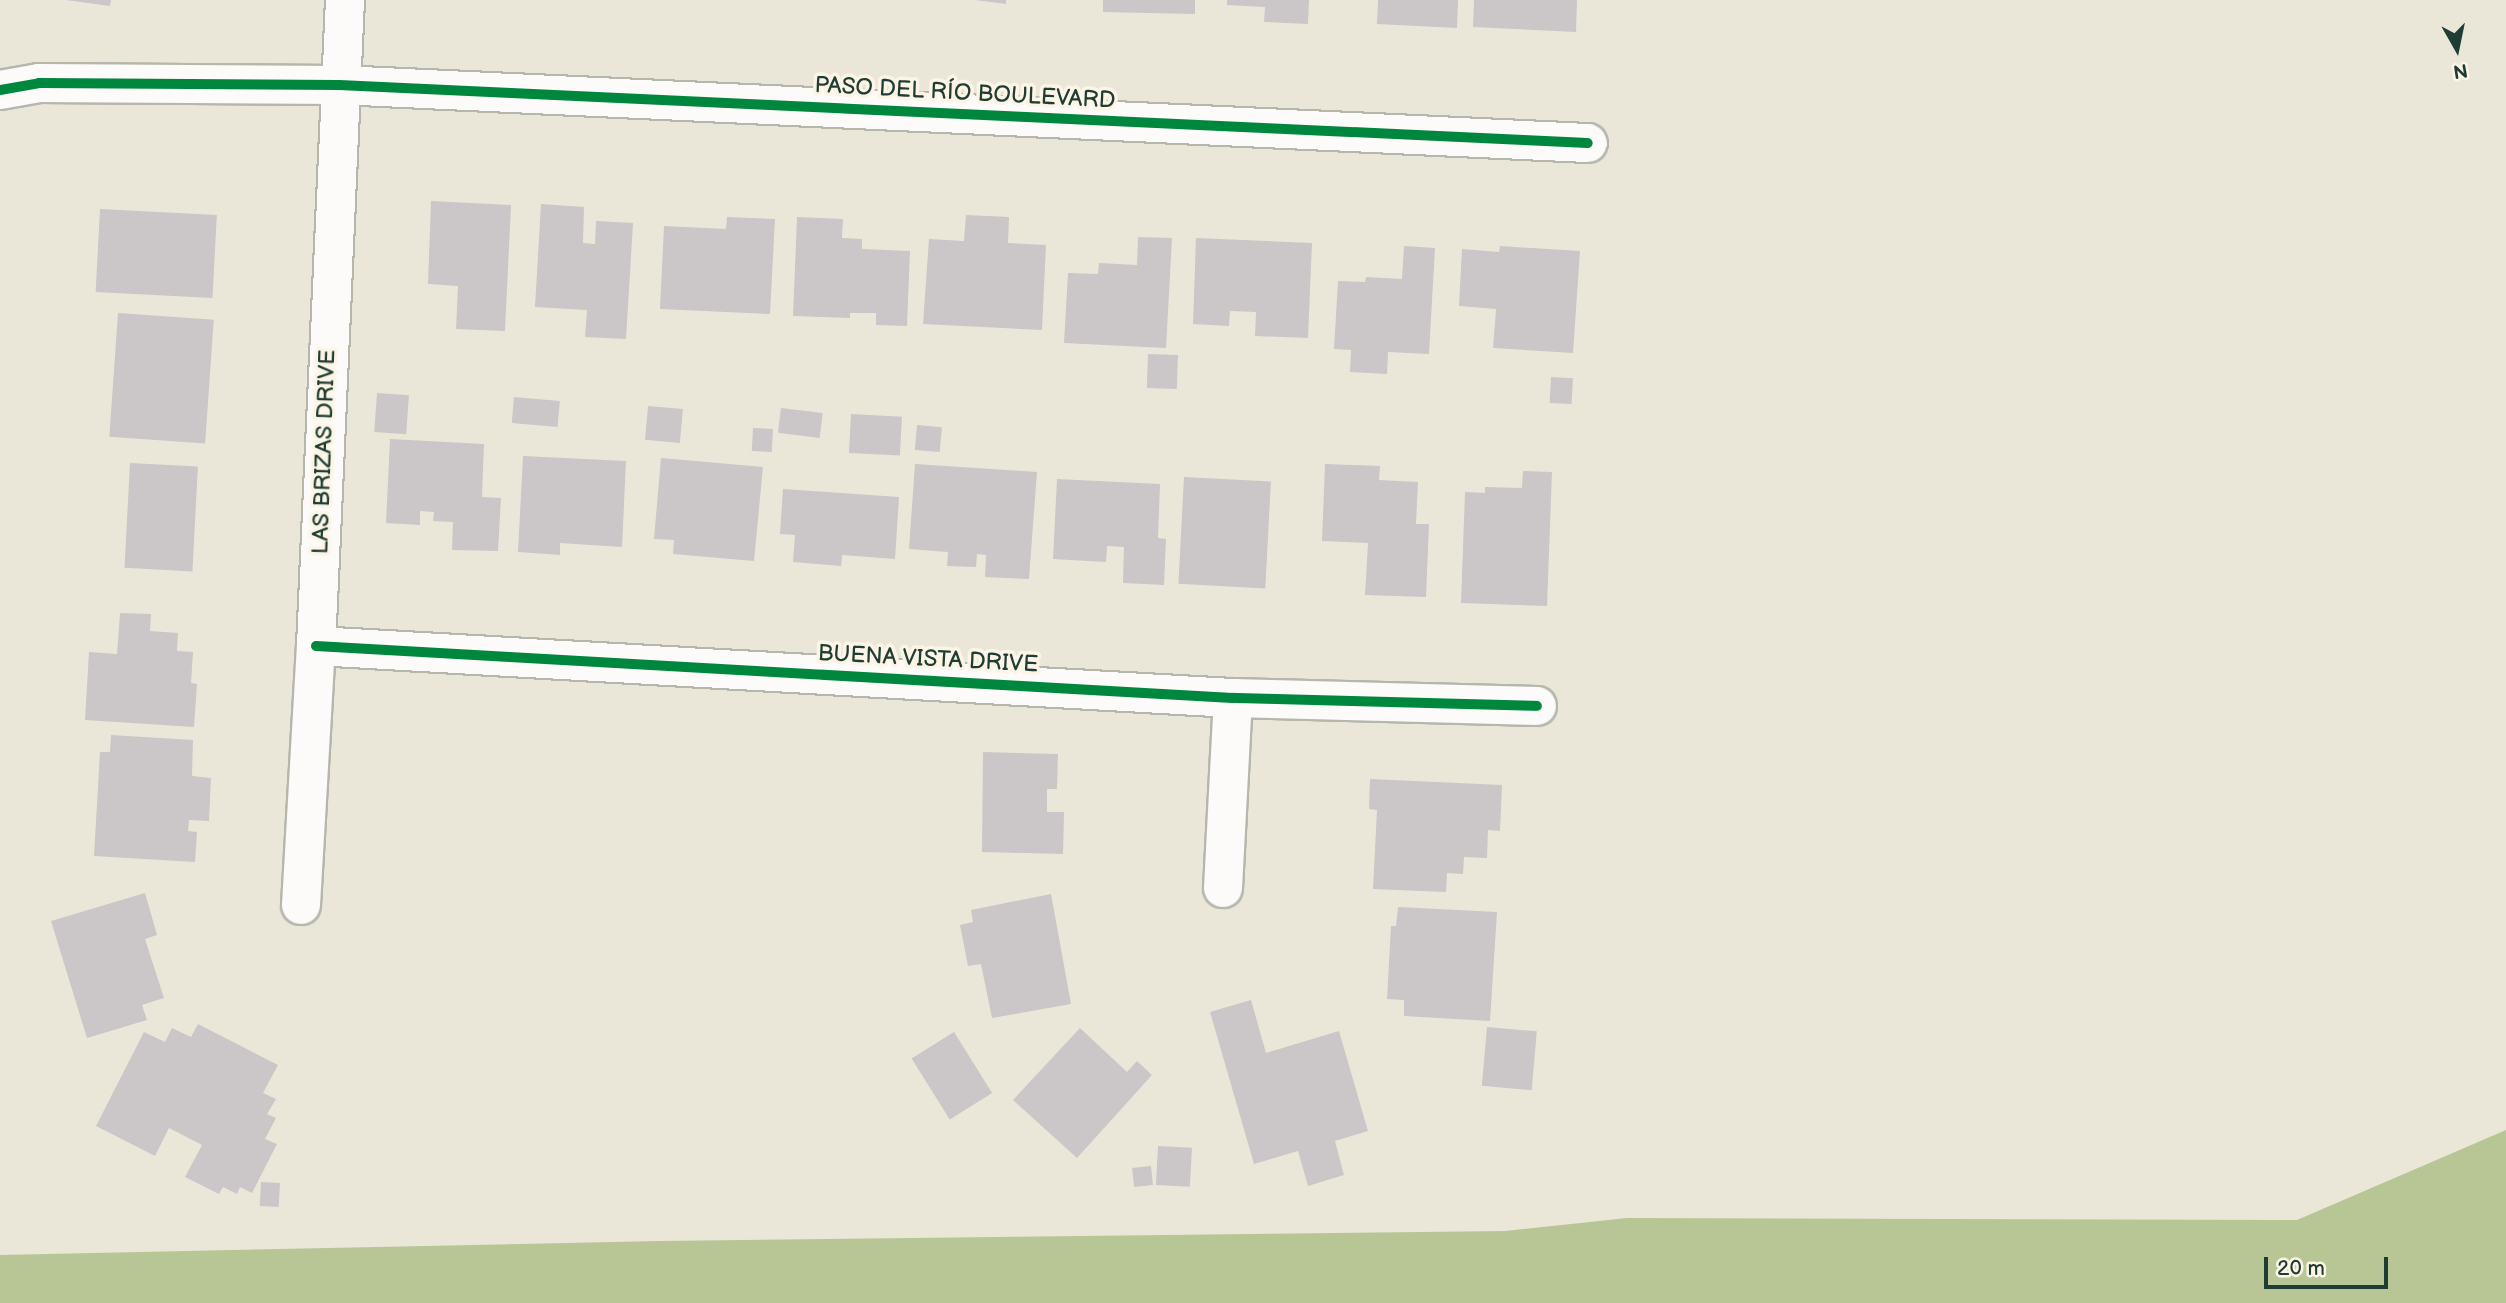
<!DOCTYPE html>
<html>
<head>
<meta charset="utf-8">
<style>
  body { margin:0 }
  #map { position:relative; width:2506px; height:1303px; overflow:hidden; background:#eae7d9; font-family:"Balsamiq Sans",sans-serif }
  div>[style] { position:absolute }
  [style*='--x'] { left:calc(var(--x)*1px); top:calc(var(--y)*1px); width:calc(var(--w)*1px); rotate:calc(var(--a)*1deg) }
  .forest>* { inset:0; background:#b8c695 }
  .building>* { inset:0; background:#cbc6c7; transform-origin:0 0 }
  .roads { filter:drop-shadow(2px 0 #b5b6ac) drop-shadow(-2px 0 #b5b6ac) drop-shadow(0 2px #b5b6ac) drop-shadow(0 -2px #b5b6ac) }
  .minor>* { height:38px; margin:-19px; padding:0 19px; transform-origin:19px; border-radius:19px; background:#fcfbf9 }
  .cycleway>* { height:10px; margin:-5px; padding:0 5px; transform-origin:5px; border-radius:5px; background:#00873e }
  span { translate:-50% -50%; white-space:nowrap; text-align:center; line-height:1.15; -webkit-text-stroke:7px #fcf5e5; paint-order:stroke }
  .street-label { font-size:23px; color:#1f3d34 }
  .north { position:absolute; left:2422px; top:14px; width:70px; height:70px; -webkit-text-stroke:5px #fcf5e5; paint-order:stroke; rotate:171deg; font-size:19px; font-weight:700; line-height:28px; text-align:center; color:#1f3d34 }
  .north::after { content:''; display:block; margin:auto; width:24px; height:32px; background:#1f3d34; clip-path:polygon(50% 0,100% 100%,50% 72%,0 100%) }
  .scale { position:absolute; left:2264px; top:1257px; width:124px; height:32px; box-sizing:border-box; border:4px solid #1f3d34; border-top:0; padding-left:9px; font-size:21px; line-height:24px; white-space:nowrap; color:#1f3d34; -webkit-text-stroke:5px #fcf5e5; paint-order:stroke }
</style>
</head>
<body>
<div id="map">
  <div class="forest">
    <div style="clip-path:polygon(2506px 1130px,2506px 1303px,0 1303px,0 1255px,659px 1241px,1505px 1231px,1627px 1218px,2297px 1220px)"></div>
  </div>
  <div class="building">
    <div style="clip-path:polygon(66px 0,111px 0,110px 6px)"></div>
    <div style="clip-path:polygon(975px 0,1006px 0,1006px 4px)"></div>
    <div style="clip-path:polygon(1103px 0,1195px 0,1195px 14px,1103px 12px)"></div>
    <div style="clip-path:polygon(1227px 0,1309px 0,1308px 24px,1264px 22px,1265px 7px,1227px 5px)"></div>
    <div style="clip-path:polygon(1378px 0,1458px 0,1457px 28px,1377px 24px)"></div>
    <div style="clip-path:polygon(1474px 0,1577px 0,1576px 32px,1473px 27px)"></div>
    <div style="clip-path:polygon(431px 201px,511px 205px,505px 331px,456px 329px,458px 286px,428px 284px)"></div>
    <div style="clip-path:polygon(541px 204px,584px 207px,583px 243px,595px 244px,596px 221px,633px 223px,626px 339px,585px 337px,587px 310px,535px 307px)"></div>
    <div style="left:100px;top:209px;width:117px;height:83px;rotate:3deg"></div>
    <div style="clip-path:polygon(966px 215px,1009px 217px,1008px 243px,1046px 245px,1042px 330px,923px 324px,929px 239px,964px 241px)"></div>
    <div style="clip-path:polygon(727px 217px,775px 219px,770px 314px,660px 309px,664px 226px,726px 229px)"></div>
    <div style="clip-path:polygon(797px 217px,843px 219px,842px 238px,862px 239px,862px 249px,910px 251px,907px 326px,876px 325px,876px 313px,850px 313px,850px 318px,793px 316px)"></div>
    <div style="clip-path:polygon(1138px 237px,1172px 238px,1166px 348px,1064px 343px,1068px 273px,1098px 274px,1099px 263px,1137px 265px)"></div>
    <div style="clip-path:polygon(1196px 238px,1312px 243px,1308px 338px,1255px 336px,1256px 312px,1230px 311px,1229px 326px,1193px 324px)"></div>
    <div style="clip-path:polygon(1404px 246px,1435px 248px,1429px 354px,1388px 352px,1387px 374px,1350px 372px,1351px 350px,1334px 349px,1338px 281px,1365px 282px,1366px 277px,1402px 279px)"></div>
    <div style="clip-path:polygon(1500px 246px,1580px 251px,1573px 353px,1493px 348px,1496px 309px,1459px 306px,1462px 249px,1499px 252px)"></div>
    <div style="left:118px;top:313px;width:96px;height:124px;rotate:4deg"></div>
    <div style="left:1148px;top:354px;width:30px;height:34px;rotate:2deg"></div>
    <div style="left:1551px;top:377px;width:22px;height:26px;rotate:3deg"></div>
    <div style="left:377px;top:393px;width:32px;height:39px;rotate:4deg"></div>
    <div style="left:514px;top:397px;width:46px;height:26px;rotate:5deg"></div>
    <div style="left:648px;top:406px;width:35px;height:34px;rotate:5deg"></div>
    <div style="left:781px;top:408px;width:42px;height:25px;rotate:7deg"></div>
    <div style="left:851px;top:414px;width:51px;height:39px;rotate:3deg"></div>
    <div style="left:917px;top:425px;width:25px;height:25px;rotate:5deg"></div>
    <div style="left:753px;top:428px;width:20px;height:23px;rotate:3deg"></div>
    <div style="clip-path:polygon(390px 439px,484px 444px,482px 497px,501px 498px,498px 551px,452px 550px,453px 522px,433px 521px,434px 512px,420px 511px,420px 525px,386px 523px)"></div>
    <div style="clip-path:polygon(523px 456px,626px 461px,622px 547px,560px 543px,560px 555px,518px 552px)"></div>
    <div style="clip-path:polygon(661px 458px,763px 467px,754px 561px,673px 554px,674px 540px,654px 539px)"></div>
    <div style="left:130px;top:463px;width:68px;height:105px;rotate:3deg"></div>
    <div style="clip-path:polygon(915px 464px,1037px 472px,1029px 579px,985px 577px,986px 555px,977px 554px,976px 567px,947px 566px,948px 552px,909px 549px)"></div>
    <div style="clip-path:polygon(1325px 464px,1380px 466px,1379px 480px,1418px 482px,1416px 524px,1429px 524px,1426px 597px,1365px 595px,1368px 543px,1322px 541px)"></div>
    <div style="clip-path:polygon(1523px 471px,1552px 472px,1547px 606px,1461px 603px,1465px 492px,1485px 493px,1485px 487px,1522px 488px)"></div>
    <div style="left:1184px;top:477px;width:87px;height:107px;rotate:3deg"></div>
    <div style="clip-path:polygon(1057px 479px,1160px 484px,1158px 538px,1166px 539px,1164px 585px,1123px 583px,1124px 547px,1107px 546px,1106px 562px,1053px 559px)"></div>
    <div style="clip-path:polygon(783px 489px,899px 497px,895px 559px,842px 555px,841px 566px,793px 562px,795px 535px,780px 534px)"></div>
    <div style="clip-path:polygon(120px 613px,151px 614px,150px 631px,178px 633px,177px 651px,193px 652px,191px 683px,197px 684px,194px 727px,85px 720px,89px 652px,117px 654px)"></div>
    <div style="clip-path:polygon(111px 735px,193px 740px,192px 776px,211px 778px,209px 821px,189px 820px,188px 831px,197px 832px,195px 862px,94px 856px,100px 752px,110px 752px)"></div>
    <div style="clip-path:polygon(983px 752px,1058px 754px,1057px 789px,1047px 789px,1047px 812px,1064px 812px,1063px 854px,982px 852px)"></div>
    <div style="clip-path:polygon(1370px 779px,1502px 785px,1500px 831px,1488px 830px,1487px 858px,1464px 857px,1463px 874px,1447px 873px,1446px 892px,1373px 889px,1377px 810px,1369px 809px)"></div>
    <div style="clip-path:polygon(145px 893px,157px 935px,145px 939px,164px 998px,142px 1005px,147px 1020px,87px 1038px,51px 921px)"></div>
    <div style="clip-path:polygon(1051px 894px,1071px 1004px,992px 1018px,981px 964px,968px 966px,960px 925px,973px 922px,971px 910px)"></div>
    <div style="clip-path:polygon(1398px 907px,1497px 912px,1490px 1021px,1404px 1016px,1404px 1000px,1387px 999px,1391px 926px,1396px 926px)"></div>
    <div style="clip-path:polygon(1251px 1000px,1266px 1053px,1339px 1031px,1368px 1131px,1335px 1141px,1344px 1175px,1308px 1186px,1298px 1151px,1254px 1164px,1210px 1012px)"></div>
    <div style="clip-path:polygon(198px 1024px,278px 1065px,263px 1093px,276px 1099px,267px 1114px,276px 1118px,265px 1139px,277px 1144px,252px 1193px,240px 1187px,237px 1194px,223px 1187px,219px 1194px,185px 1177px,202px 1145px,169px 1128px,155px 1156px,96px 1126px,144px 1032px,165px 1042px,172px 1028px,191px 1037px)"></div>
    <div style="left:1487px;top:1027px;width:50px;height:59px;rotate:5deg"></div>
    <div style="clip-path:polygon(1080px 1028px,1127px 1072px,1137px 1061px,1152px 1075px,1077px 1158px,1013px 1100px)"></div>
    <div style="left:954px;top:1032px;width:72px;height:50px;rotate:58deg"></div>
    <div style="left:1158px;top:1146px;width:34px;height:39px;rotate:3deg"></div>
    <div style="left:1151px;top:1166px;width:19px;height:19px;rotate:84deg"></div>
    <div style="left:261px;top:1182px;width:19px;height:24px;rotate:3deg"></div>
  </div>
  <div class="roads">
    <div class="minor">
      <div style="--x:0;--y:90;--w:40;--a:-10"></div>
      <div style="--x:39;--y:83;--w:300;--a:0.4"></div>
      <div style="--x:339;--y:85;--w:1250;--a:2.66"></div>
      <div style="--x:316;--y:646;--w:918;--a:3.25"></div>
      <div style="--x:1233;--y:698;--w:304;--a:1.5"></div>
      <div style="--x:1223;--y:888;--w:190;--a:-87"></div>
      <div style="--x:301;--y:905;--w:259;--a:-86.7"></div>
      <div style="--x:316;--y:646;--w:647;--a:-87.43"></div>
    </div>
  </div>
  <div class="cycleway">
    <div style="--x:0;--y:90;--w:40;--a:-10"></div>
    <div style="--x:39;--y:83;--w:300;--a:0.4"></div>
    <div style="--x:339;--y:85;--w:1250;--a:2.66"></div>
    <div style="--x:316;--y:646;--w:918;--a:3.25"></div>
    <div style="--x:1233;--y:698;--w:304;--a:1.5"></div>
  </div>
  <div class="street-label">
    <span style="left:965px;top:93px;rotate:3deg">PASO DEL RÍO BOULEVARD</span>
    <span style="left:324px;top:452px;rotate:-88deg">LAS BRIZAS DRIVE</span>
    <span style="left:928px;top:659px;rotate:3deg">BUENA VISTA DRIVE</span>
  </div>
  <div class="north">N</div>
  <div class="scale">20 m</div>
</div>
</body>
</html>
